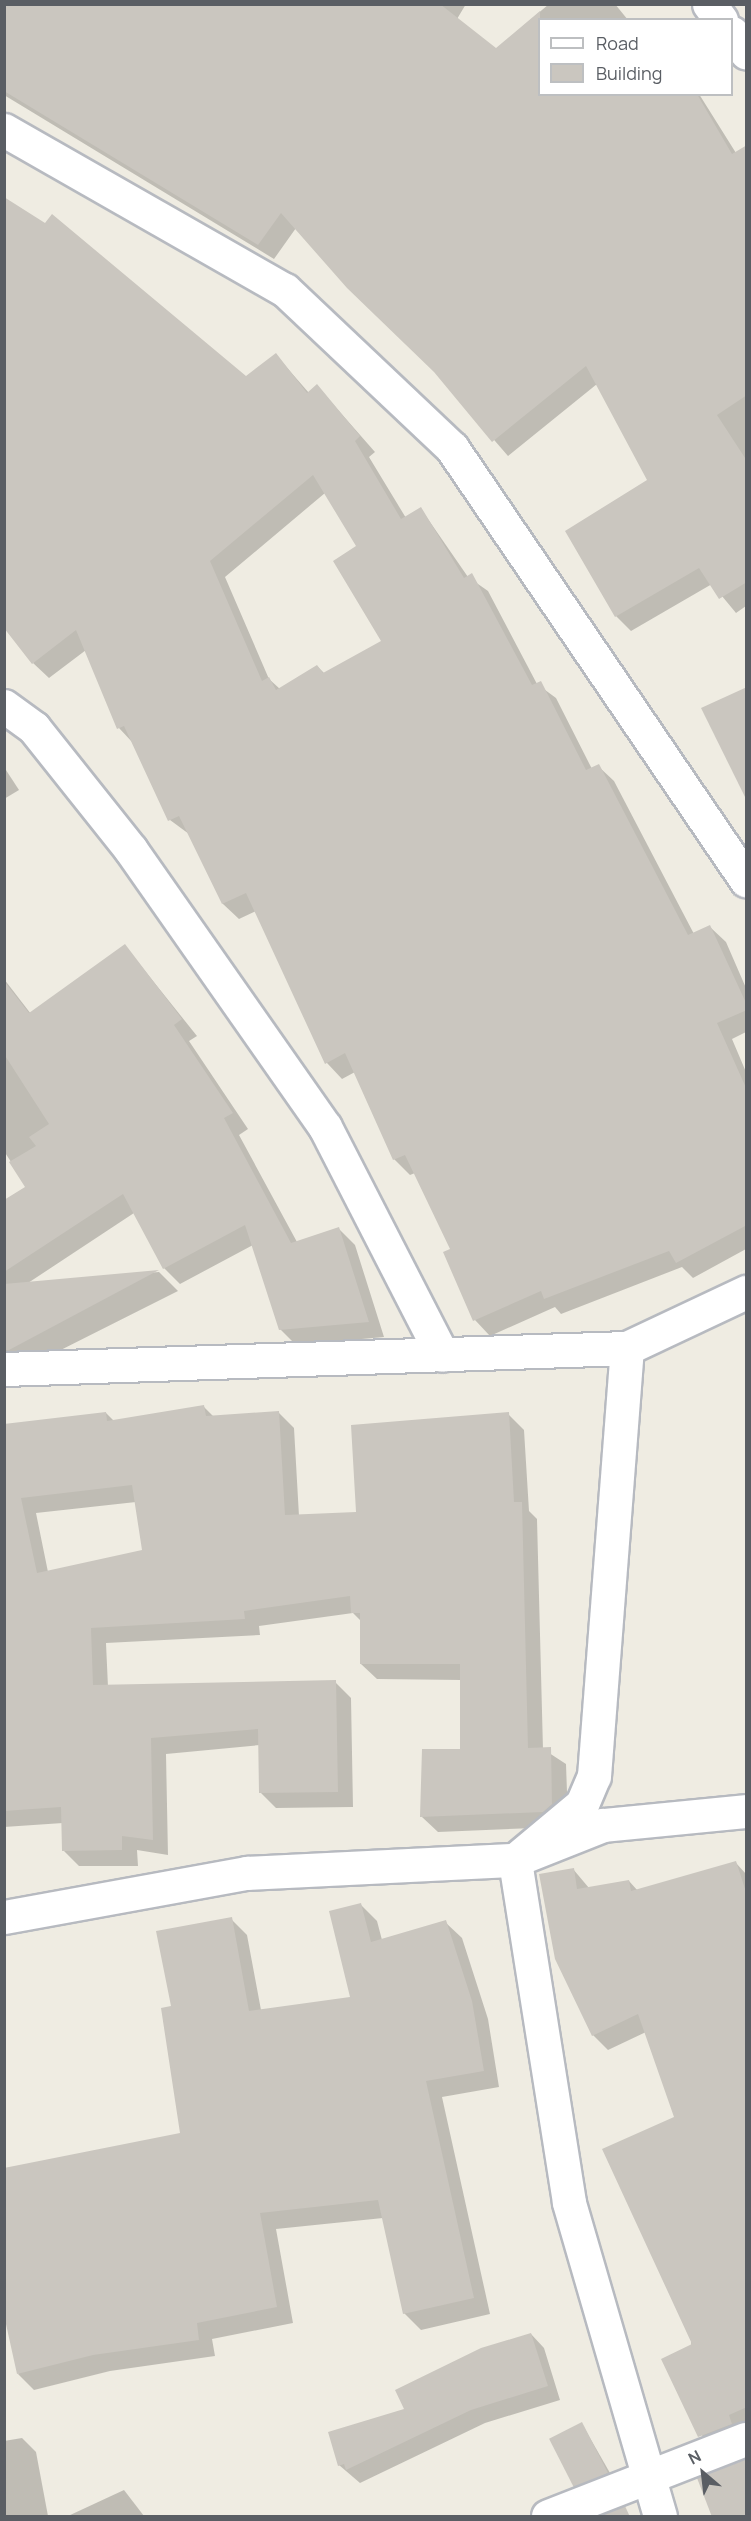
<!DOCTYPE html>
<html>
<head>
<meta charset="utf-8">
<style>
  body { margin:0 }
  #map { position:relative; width:751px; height:2521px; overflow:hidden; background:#efece2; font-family:Manrope,sans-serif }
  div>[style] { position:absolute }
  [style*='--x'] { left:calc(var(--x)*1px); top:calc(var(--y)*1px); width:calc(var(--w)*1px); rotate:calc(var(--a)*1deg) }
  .shadow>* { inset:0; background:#0003 }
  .building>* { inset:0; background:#cac6bf; transform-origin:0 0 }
  .roads { filter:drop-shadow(2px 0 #b7bac0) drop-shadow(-2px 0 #b7bac0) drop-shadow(0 2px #b7bac0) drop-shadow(0 -2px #b7bac0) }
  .street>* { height:33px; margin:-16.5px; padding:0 16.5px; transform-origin:16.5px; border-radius:16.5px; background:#fff }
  span { translate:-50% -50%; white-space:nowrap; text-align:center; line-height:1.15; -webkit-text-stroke:5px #fff; paint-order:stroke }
  .frame { position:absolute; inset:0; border:6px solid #5a5e64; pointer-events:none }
  .legend { position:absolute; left:538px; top:18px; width:195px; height:78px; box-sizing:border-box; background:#fff; border:2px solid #bdbfc1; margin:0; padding:8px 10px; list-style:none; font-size:18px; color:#5a5e64 }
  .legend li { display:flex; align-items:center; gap:12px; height:30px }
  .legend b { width:30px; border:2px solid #bdbfc1 }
  .north { position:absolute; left:673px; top:2443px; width:60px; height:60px; -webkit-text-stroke:4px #fff; paint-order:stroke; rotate:332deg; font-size:16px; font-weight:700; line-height:24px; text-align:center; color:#5a5e64 }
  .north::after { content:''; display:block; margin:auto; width:21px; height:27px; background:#5a5e64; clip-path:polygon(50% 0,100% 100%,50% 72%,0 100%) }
</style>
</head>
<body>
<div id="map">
  <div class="shadow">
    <div style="clip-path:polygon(4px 4px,466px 4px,457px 19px,494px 51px,549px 4px,615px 4px,628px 20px,540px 20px,540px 94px,699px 94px,736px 153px,746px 147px,746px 606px,736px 613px,712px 584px,631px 631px,616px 616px,649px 481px,597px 384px,508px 456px,437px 374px,296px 228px,274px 259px,4px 95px)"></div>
    <div style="clip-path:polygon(evenodd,276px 355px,309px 393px,317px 386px,375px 452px,369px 457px,406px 518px,421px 509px,468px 577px,488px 591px,537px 684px,556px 698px,592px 769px,598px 766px,614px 781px,694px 934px,710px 927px,726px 942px,746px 988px,746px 1032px,732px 1039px,746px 1072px,746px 1249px,693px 1278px,682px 1267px,561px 1314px,555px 1307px,490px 1336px,475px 1320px,445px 1253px,452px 1250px,415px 1173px,410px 1175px,394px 1159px,355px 1072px,342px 1079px,327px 1063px,256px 911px,239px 919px,223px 904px,189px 834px,170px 820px,133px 743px,119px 728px,86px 650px,49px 678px,33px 663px,246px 378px,276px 355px,325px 493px,358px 547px,383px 642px,325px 674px,317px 666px,280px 689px,269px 679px,225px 577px,325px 493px)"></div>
    <div style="clip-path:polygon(4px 767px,19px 790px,4px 799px)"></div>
    <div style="clip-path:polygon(125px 946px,197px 1036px,189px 1041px,248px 1129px,239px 1135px,297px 1242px,339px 1229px,355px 1245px,384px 1337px,296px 1345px,280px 1329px,253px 1245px,180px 1284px,164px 1268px,134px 1213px,28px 1283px,159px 1272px,178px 1291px,17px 1372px,4px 1359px,4px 1201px,27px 1187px,4px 1151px,4px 979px,31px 1014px)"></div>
    <div style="clip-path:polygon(evenodd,204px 1407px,214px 1417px,278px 1412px,294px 1428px,299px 1516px,358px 1513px,508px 1414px,524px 1430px,529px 1511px,537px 1519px,543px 1749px,566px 1764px,568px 1820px,559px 1827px,438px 1832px,422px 1817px,462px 1751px,461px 1680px,377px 1679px,361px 1664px,362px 1622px,353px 1613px,259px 1626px,260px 1635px,106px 1643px,108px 1687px,335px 1682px,351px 1698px,353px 1807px,276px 1808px,261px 1793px,260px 1745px,166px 1754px,168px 1855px,137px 1850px,138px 1866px,79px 1866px,64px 1851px,63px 1823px,4px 1827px,4px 1425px,106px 1413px,114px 1421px,204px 1407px,136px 1502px,143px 1551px,48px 1572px,36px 1513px,136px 1502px)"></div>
    <div style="clip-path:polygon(736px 1863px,746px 1874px,746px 2429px,712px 2446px,697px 2430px,676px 2118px,646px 2032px,608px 2050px,593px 2035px,573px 1869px,589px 1888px,629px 1881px,638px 1891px)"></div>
    <div style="clip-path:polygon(361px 1905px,377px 1921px,382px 1940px,445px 1922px,462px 1938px,488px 2019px,499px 2087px,442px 2097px,490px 2314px,421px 2330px,404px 2313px,383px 2218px,276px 2229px,293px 2323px,212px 2339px,215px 2356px,110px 2371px,34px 2390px,18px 2374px,181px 2134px,172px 2007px,231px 1919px,247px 1935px,261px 2010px,351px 1998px)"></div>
    <div style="clip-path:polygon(531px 2334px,544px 2348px,560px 2400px,485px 2423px,360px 2483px,339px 2465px,406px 2410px)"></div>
    <div style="clip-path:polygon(582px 2424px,614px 2480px,582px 2493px,575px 2485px)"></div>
    <div style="clip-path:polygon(22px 2438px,36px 2452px,48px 2516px,4px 2516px,4px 2441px)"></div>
    <div style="clip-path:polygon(124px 2490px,144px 2516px,68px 2516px)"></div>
  </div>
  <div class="building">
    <div style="clip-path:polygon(4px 4px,440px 4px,496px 48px,540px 11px,540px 94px,697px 94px,732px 154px,747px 145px,747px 395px,717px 415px,747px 461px,747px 582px,719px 599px,699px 568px,615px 617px,565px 531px,647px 480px,586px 366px,492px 442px,434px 372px,347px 288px,281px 213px,258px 245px,4px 91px)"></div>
    <div style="clip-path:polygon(evenodd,4px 197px,45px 223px,52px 214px,246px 376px,276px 353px,307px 393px,317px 384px,360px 436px,355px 441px,401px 519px,421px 507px,464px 578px,472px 573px,532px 685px,541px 681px,586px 770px,599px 764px,688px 935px,710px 925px,747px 1005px,747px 1010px,717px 1023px,747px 1090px,747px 1225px,676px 1263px,669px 1251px,544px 1299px,541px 1291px,473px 1321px,443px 1252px,450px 1249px,405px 1155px,393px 1160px,345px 1053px,325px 1064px,246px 893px,222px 904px,179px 816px,168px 821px,124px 726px,117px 729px,76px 630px,32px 664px,4px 628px,4px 197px,313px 475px,356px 546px,333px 561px,381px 641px,323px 673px,317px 665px,276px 690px,269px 677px,262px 681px,210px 561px,313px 475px)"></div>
    <div style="clip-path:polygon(747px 687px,747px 801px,701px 708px)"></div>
    <div style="clip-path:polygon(125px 944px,182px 1019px,174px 1025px,233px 1113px,224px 1118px,291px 1243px,339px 1227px,369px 1322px,279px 1330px,245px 1225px,163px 1269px,123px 1194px,4px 1272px,4px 1200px,25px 1187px,9px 1162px,36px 1146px,29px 1137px,49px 1124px,4px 1054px,4px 981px,29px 1013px)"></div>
    <div style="clip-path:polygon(159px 1270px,9px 1350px,4px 1350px,4px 1284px)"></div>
    <div style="clip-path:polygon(evenodd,204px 1405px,206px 1416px,279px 1411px,285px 1515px,356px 1512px,351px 1425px,509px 1412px,514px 1502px,522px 1502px,528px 1748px,551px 1747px,552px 1804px,543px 1812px,420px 1817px,422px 1749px,460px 1749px,460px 1664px,360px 1664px,360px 1613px,351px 1613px,350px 1596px,244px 1611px,245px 1619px,91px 1628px,93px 1685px,336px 1680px,338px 1792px,259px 1793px,258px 1729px,151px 1738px,153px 1840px,122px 1836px,122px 1850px,62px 1851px,61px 1807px,4px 1811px,4px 1424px,106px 1412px,107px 1421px,204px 1405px,132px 1485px,142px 1550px,37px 1573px,21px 1498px,132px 1485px)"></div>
    <div style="clip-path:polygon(736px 1861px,747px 1895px,747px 2407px,729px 2415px,732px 2424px,698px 2437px,661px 2359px,692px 2344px,602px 2149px,674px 2117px,638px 2014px,592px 2036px,555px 1959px,539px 1874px,574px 1868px,577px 1889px,629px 1880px,631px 1891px)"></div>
    <div style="clip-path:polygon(361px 1903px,371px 1942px,446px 1920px,472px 2001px,484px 2071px,426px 2081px,474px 2298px,403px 2314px,378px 2200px,260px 2213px,277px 2307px,197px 2323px,199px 2340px,93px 2355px,17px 2374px,4px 2315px,4px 2168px,180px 2133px,161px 2008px,171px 2006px,156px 1931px,232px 1917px,249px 2011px,350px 1997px,329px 1911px)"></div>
    <div style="clip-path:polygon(531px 2333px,548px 2386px,471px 2410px,346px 2470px,344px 2464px,338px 2466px,328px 2432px,404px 2409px,395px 2390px,481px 2348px)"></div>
    <div style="left:582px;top:2422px;width:57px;height:37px;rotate:63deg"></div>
    <div style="clip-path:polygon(747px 2459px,747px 2517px,712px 2517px,697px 2478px)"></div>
    <div style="clip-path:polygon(625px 2506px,630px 2517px,598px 2517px)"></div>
  </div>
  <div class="roads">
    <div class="street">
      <div style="--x:709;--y:4;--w:20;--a:53"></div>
      <div style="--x:732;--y:33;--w:24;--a:54"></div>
      <div style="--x:4;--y:130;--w:323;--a:29.7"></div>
      <div style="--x:285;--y:290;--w:230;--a:43.4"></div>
      <div style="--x:452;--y:448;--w:523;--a:55.76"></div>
      <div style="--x:4;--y:706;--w:37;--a:36"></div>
      <div style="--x:34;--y:728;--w:156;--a:51.5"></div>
      <div style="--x:131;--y:850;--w:338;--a:55"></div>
      <div style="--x:325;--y:1127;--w:256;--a:62.8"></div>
      <div style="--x:4;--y:1369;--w:623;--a:-1.93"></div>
      <div style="--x:627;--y:1348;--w:132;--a:-25.2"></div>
      <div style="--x:4;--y:1917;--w:247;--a:-10.3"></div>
      <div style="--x:247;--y:1873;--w:268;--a:-2.8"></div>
      <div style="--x:515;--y:1860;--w:87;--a:-39.9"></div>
      <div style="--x:582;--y:1804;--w:30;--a:-67"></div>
      <div style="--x:594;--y:1776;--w:429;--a:-85.6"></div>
      <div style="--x:548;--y:2516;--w:212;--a:-21.3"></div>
      <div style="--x:660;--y:2516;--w:327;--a:-106.2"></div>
      <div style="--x:569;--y:2202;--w:346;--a:-99"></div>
      <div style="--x:515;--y:1860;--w:95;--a:-21.7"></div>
      <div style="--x:603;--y:1825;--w:144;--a:-5.6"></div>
    </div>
  </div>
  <div class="frame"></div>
  <ul class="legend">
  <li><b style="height:8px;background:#fff"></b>Road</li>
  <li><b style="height:16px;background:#cac6bf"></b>Building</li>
  </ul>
  <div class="north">N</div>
</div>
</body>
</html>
